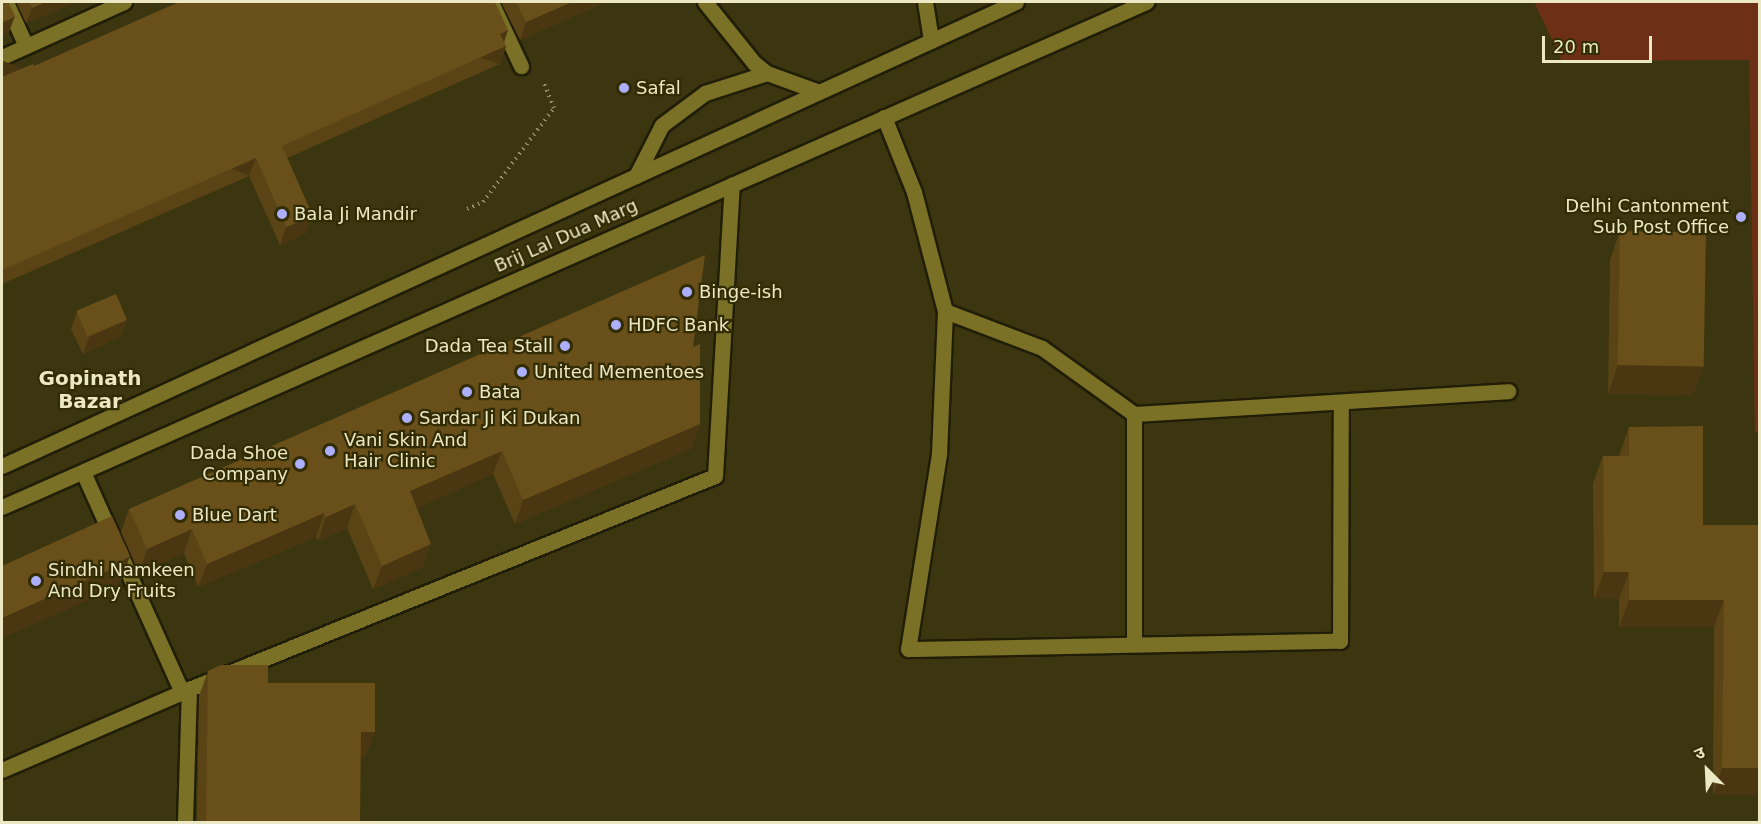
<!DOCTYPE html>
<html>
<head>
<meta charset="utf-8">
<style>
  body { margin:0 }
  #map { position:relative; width:1761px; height:824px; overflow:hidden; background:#3b360f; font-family:"DejaVu Sans","Noto Sans Devanagari",sans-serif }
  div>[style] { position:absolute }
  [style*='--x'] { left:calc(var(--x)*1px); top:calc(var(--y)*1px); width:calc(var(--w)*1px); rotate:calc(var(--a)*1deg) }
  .green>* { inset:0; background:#6d3017 }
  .path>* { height:4px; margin-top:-2px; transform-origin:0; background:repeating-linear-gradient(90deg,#928e68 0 1.5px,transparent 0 6px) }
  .roads { filter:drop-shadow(2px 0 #211e07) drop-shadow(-2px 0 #211e07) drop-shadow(0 2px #211e07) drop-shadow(0 -2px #211e07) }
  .lane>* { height:15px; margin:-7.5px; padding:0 7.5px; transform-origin:7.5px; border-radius:7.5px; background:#7a7126 }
  .street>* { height:15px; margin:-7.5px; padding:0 7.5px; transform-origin:7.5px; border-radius:7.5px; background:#7a7126 }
  .secondary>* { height:15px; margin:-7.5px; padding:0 7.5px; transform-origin:7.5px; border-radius:7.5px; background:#7a7126 }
  .wall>* { inset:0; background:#5a4416 }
  .shaded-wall>* { inset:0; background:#4a3712; transform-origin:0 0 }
  .building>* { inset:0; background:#694f19; transform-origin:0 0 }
  .dots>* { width:16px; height:16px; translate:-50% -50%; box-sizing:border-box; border:3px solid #312c04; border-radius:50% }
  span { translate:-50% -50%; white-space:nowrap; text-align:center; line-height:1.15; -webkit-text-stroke:4.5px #312c04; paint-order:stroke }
  .poi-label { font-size:18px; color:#ece8c4 }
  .left { translate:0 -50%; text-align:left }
  .right { translate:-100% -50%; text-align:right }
  .street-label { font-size:18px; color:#ece8c4 }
  .neighbourhood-label { font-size:20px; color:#ece8c4; font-weight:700 }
  .frame { position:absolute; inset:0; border:3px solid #ece8c4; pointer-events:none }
  .north { position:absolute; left:1677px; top:740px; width:60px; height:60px; -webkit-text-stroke:4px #312c04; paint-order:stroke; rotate:336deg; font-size:16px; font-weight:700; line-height:24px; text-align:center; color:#ece8c4 }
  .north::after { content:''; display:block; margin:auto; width:21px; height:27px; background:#ece8c4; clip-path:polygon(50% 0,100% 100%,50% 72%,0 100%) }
  .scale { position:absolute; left:1542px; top:36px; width:110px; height:27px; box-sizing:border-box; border:3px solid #ece8c4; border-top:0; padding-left:8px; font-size:18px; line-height:21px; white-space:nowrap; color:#ece8c4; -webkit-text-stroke:4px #312c04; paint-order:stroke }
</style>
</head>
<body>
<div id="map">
  <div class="green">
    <div style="clip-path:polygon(1534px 2px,1759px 2px,1759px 432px,1755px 432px,1749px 60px,1562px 61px)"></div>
  </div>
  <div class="path">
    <div style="--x:467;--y:209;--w:17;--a:-24"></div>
    <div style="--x:483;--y:202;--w:118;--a:-52.9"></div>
    <div style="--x:554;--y:108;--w:29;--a:-112"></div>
  </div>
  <div class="roads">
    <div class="lane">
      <div style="--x:925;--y:2;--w:39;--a:81"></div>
      <div style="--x:884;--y:117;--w:81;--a:68.2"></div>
      <div style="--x:914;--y:192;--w:123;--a:75.4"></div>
      <div style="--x:945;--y:311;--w:104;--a:20.9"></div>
      <div style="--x:1042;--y:348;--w:113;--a:35.7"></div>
      <div style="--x:1134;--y:414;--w:375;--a:-3.5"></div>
      <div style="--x:636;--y:176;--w:57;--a:-63"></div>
      <div style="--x:662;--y:125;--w:54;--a:-36.7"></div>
      <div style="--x:705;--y:93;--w:65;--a:-17.9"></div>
      <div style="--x:945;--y:311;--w:143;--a:92.4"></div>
      <div style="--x:939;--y:454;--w:197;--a:99"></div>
      <div style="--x:908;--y:649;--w:432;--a:-1.1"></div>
      <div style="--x:1340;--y:641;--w:238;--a:-89.8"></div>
      <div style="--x:1134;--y:414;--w:230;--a:90"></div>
      <div style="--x:83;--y:472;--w:241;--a:65.8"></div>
    </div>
    <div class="street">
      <div style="--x:6;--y:2;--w:48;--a:65.6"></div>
      <div style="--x:491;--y:2;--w:71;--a:64.9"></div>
      <div style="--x:705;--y:2;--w:78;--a:51.2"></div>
      <div style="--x:754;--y:63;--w:16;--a:38"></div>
      <div style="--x:767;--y:73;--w:55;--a:20.1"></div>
      <div style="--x:2;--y:57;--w:134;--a:-24.3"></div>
      <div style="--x:2;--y:770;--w:204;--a:-23.4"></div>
      <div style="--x:189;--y:689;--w:567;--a:-22.05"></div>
      <div style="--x:715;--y:476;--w:292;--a:-86.7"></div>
      <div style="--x:185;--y:822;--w:133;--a:-88.3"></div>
    </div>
    <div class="secondary">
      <div style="--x:2;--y:466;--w:1115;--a:-24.59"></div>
      <div style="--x:2;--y:507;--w:1251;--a:-23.82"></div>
    </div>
  </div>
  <div class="wall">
    <div style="clip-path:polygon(16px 2px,76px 2px,26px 23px)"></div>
    <div style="clip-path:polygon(501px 2px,606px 2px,520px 40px)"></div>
    <div style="clip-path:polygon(508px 30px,504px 42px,506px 46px,500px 64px,287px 158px,306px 233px,280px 245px,249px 176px,2px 284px,2px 77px,34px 66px)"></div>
    <div style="clip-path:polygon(1620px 231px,1704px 366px,1693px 395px,1608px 394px,1610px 260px)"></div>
    <div style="clip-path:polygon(77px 312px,127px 320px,121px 336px,83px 354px,71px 329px)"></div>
    <div style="clip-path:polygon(693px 347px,692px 448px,515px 524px,493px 474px,450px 493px,417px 508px,423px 567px,373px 589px,347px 528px,318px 541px,316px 537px,198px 587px,184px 553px,139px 573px,121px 532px,129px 509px)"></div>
    <div style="clip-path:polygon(1629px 427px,1703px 525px,1760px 525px,1760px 795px,1713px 795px,1714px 627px,1619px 627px,1619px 599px,1594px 599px,1593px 483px,1603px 456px,1619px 456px)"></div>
    <div style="clip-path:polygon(208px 671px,375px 732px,365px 757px,360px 757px,360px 822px,197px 822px,199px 696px)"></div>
  </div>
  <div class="shaded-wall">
    <div style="clip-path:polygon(46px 2px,76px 2px,26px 23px,32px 8px)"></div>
    <div style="clip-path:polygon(572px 2px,606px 2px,520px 40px,526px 22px)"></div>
    <div style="clip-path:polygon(15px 16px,9px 32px,2px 36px,2px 23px)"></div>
    <div style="clip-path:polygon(508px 30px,502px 48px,500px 34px)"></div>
    <div style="left:506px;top:46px;width:19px;height:245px;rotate:108deg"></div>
    <div style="left:256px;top:158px;width:19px;height:278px;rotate:111deg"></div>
    <div style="clip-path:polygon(313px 216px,306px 233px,280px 245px,286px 227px)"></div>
    <div style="clip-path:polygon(127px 320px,121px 336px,83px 354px,89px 337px)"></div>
    <div style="clip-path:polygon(1618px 365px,1704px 366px,1693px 395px,1608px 394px)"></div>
    <div style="clip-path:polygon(700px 424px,692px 448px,515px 524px,523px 500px)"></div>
    <div style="clip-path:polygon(502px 451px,493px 474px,402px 515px,410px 491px)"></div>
    <div style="clip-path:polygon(355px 504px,347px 528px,318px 541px,326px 517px)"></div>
    <div style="clip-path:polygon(324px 513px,316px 537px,198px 587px,207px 564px)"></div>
    <div style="clip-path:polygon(192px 529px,184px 553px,139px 573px,147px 549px)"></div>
    <div style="clip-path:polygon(431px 544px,423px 567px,373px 589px,382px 566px)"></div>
    <div style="clip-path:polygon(130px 556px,121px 581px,118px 582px,116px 588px,2px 638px,2px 618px)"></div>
    <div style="clip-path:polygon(1604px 572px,1629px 572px,1619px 599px,1594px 599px)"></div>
    <div style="clip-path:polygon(1629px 600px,1724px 600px,1714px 627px,1619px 627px)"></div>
    <div style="clip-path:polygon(361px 732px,375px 732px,365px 757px,351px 757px)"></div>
    <div style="clip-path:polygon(1722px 768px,1760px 768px,1760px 795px,1713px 795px)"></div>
  </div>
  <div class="building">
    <div style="clip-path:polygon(2px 2px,8px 2px,15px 16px,2px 23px)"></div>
    <div style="clip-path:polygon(29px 2px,46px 2px,32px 8px)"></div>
    <div style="clip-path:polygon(179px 2px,495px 2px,508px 30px,500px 34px,506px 46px,282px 146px,313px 216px,286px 227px,256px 158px,2px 270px,2px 77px,33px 64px,34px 66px)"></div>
    <div style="clip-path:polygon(516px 2px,572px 2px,526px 22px)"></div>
    <div style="left:1620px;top:231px;width:86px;height:134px;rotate:1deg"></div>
    <div style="clip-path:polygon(705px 255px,693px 347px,700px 344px,700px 424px,523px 500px,502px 451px,458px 470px,410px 491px,431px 544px,382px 566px,355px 504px,326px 517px,324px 513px,207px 564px,192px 529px,147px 549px,129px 509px)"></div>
    <div style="left:116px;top:294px;width:28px;height:43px;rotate:67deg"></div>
    <div style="clip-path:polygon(1703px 426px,1703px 525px,1760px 525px,1760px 768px,1722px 768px,1724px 600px,1629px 600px,1629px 572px,1604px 572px,1603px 456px,1629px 456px,1629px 427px)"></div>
    <div style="clip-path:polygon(112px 516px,130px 556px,123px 560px,125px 563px,2px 618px,2px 566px)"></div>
    <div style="clip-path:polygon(221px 665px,268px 665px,268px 683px,375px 683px,375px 732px,361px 732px,360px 822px,206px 822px,208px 671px)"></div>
  </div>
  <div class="dots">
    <div style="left:624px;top:88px;background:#acaffb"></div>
    <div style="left:282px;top:214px;background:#acaffb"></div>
    <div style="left:1741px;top:217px;background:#acaffb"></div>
    <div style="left:687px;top:292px;background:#acaffb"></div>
    <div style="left:616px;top:325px;background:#acaffb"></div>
    <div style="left:565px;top:346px;background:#acaffb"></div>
    <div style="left:522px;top:372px;background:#acaffb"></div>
    <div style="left:467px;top:392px;background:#acaffb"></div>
    <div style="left:407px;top:418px;background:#acaffb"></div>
    <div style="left:330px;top:451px;background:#acaffb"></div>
    <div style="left:300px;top:464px;background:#acaffb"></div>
    <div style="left:180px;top:515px;background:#acaffb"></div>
    <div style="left:36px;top:581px;background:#acaffb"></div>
  </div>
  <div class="poi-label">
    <span class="left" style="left:636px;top:88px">Safal</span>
    <span class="right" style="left:1729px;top:217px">Delhi Cantonment<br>Sub Post Office</span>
    <span class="left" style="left:294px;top:214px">Bala Ji Mandir</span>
    <span class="left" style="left:699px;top:292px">Binge-ish</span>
    <span class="left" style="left:628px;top:325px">HDFC Bank</span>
    <span class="right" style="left:553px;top:346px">Dada Tea Stall</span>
    <span class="left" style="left:534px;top:372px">United Mementoes</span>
    <span class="left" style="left:479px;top:392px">Bata</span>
    <span class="left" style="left:419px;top:418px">Sardar Ji Ki Dukan</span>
    <span class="left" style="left:344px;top:451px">Vani Skin And<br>Hair Clinic</span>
    <span class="right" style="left:288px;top:464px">Dada Shoe<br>Company</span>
    <span class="left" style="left:192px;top:515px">Blue Dart</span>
    <span class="left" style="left:48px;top:581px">Sindhi Namkeen<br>And Dry Fruits</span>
  </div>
  <div class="street-label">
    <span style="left:566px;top:236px;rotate:-24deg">Brij Lal Dua Marg</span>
  </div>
  <div class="neighbourhood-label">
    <span style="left:90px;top:390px">Gopinath<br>Bazar</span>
  </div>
  <div class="frame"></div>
  <div class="north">उ</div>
  <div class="scale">20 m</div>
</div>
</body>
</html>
